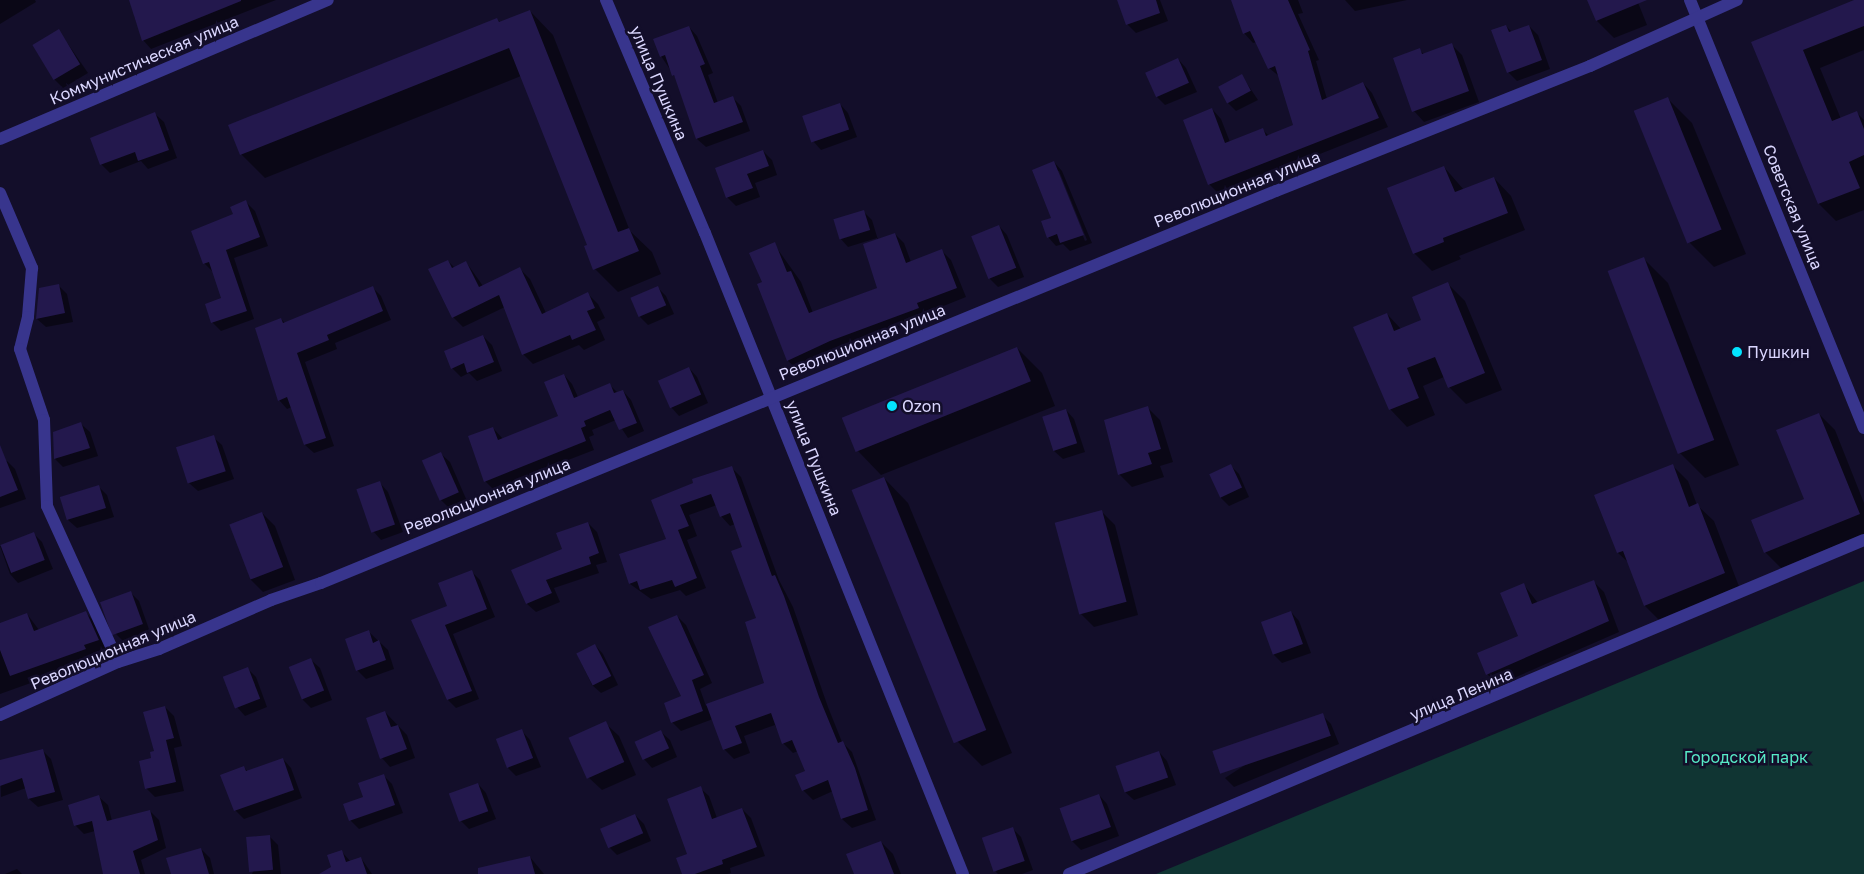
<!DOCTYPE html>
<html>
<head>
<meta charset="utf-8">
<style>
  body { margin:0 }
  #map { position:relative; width:1864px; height:874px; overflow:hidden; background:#130e2a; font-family:"Golos Text",sans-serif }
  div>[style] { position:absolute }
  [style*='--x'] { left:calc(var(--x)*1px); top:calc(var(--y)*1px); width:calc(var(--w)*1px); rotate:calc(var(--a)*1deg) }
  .green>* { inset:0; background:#103533 }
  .shadow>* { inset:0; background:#0007 }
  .building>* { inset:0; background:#23184d; transform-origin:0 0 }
  .minor>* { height:12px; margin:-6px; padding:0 6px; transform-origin:6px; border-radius:6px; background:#38358d }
  .dots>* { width:14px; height:14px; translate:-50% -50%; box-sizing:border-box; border:2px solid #130e2a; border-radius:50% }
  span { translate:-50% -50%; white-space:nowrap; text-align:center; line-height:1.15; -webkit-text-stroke:5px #130e2a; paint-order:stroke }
  .street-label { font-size:16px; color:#dbd7ff }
  .poi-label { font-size:16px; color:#dbd7ff }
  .left { translate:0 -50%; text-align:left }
  .park-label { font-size:16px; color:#57ebc7 }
</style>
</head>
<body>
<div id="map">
  <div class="green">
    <div style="clip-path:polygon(1864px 581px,1864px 874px,1156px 874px)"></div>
  </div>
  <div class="shadow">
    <div style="clip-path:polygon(0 0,35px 0,36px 2px,0 24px)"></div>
    <div style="clip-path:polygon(131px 0,276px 0,151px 49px,143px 40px,134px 16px,138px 14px)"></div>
    <div style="clip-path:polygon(1118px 0,1160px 0,1168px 21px,1136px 33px,1127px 24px)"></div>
    <div style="clip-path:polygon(1232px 0,1298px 0,1303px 13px,1298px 14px,1319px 60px,1316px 61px,1327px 99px,1363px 83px,1372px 93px,1388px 127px,1219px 194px,1209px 184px,1212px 109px,1221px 119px,1230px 142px,1263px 130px,1269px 136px,1294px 126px,1280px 77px,1269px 68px,1257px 42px,1253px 43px,1244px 33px)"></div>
    <div style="clip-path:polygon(1345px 0,1407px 0,1355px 11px)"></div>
    <div style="clip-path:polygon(1589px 0,1637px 0,1647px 25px,1614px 38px,1597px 21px)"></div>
    <div style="clip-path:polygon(1857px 0,1864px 0,1864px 50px,1820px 68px,1841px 119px,1856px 112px,1864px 120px,1864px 210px,1836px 221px,1819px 204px,1753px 42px)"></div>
    <div style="clip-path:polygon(530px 11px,553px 35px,630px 231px,652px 252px,661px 274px,618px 292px,595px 269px,588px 245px,521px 76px,265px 178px,241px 154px,497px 19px,501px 23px)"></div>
    <div style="clip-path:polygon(1506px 26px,1512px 32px,1529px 26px,1538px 35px,1550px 69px,1517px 81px,1508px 72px)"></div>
    <div style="clip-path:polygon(689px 27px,697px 36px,713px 73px,708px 75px,718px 103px,733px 98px,741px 106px,750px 131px,706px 147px,697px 139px,677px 80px,661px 56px)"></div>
    <div style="clip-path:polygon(59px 31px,88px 73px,63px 88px,54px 79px)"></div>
    <div style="clip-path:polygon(1451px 44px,1462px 55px,1479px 102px,1424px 122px,1414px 111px,1419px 50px,1424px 54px)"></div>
    <div style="clip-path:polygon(1178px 59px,1186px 68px,1197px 92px,1165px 105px,1156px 96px)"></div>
    <div style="clip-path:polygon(1242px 76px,1258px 100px,1236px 111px,1227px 102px)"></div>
    <div style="clip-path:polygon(1668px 99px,1692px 123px,1746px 254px,1714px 267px,1689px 242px)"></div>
    <div style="clip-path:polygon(840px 104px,848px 113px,857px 137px,821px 150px,813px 141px)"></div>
    <div style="clip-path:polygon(155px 114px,164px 122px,177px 158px,148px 169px,141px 161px,110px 173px,101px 164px)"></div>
    <div style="clip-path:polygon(763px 151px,772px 160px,777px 175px,755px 183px,760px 197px,736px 206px,727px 197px)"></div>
    <div style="clip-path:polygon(evenodd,1054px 162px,1062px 171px,1092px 243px,1070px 251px,1063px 244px,1056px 246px,1048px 237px,1053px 218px,1054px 162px,1057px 171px,1059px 171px,1087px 240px,1085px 241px,1057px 171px)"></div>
    <div style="clip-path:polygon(1444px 167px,1464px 190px,1494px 178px,1511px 196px,1525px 230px,1459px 256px,1461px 259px,1432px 271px,1414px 253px)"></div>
    <div style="clip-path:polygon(246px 202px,255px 211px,268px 246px,234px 258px,254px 319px,221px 331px,212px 322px,223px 299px,213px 272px,204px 263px)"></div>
    <div style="clip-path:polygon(863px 211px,872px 220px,878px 240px,895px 234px,904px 243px,911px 262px,942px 251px,951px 260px,966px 297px,926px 313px,927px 317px,840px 350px,798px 370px,788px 361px,759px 285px,763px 283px,774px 244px,801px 282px,813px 313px,878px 288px,877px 238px,848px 247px,840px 238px)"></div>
    <div style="clip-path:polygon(999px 226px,1007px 235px,1024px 277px,998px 287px,990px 279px)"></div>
    <div style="clip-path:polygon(1644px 259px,1668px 283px,1739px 465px,1705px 478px,1680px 453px)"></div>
    <div style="clip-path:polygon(448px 261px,455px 268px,466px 262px,483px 286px,520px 269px,530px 279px,546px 313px,588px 294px,598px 304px,605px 318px,597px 322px,605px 340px,584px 350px,579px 345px,533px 364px,523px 354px,505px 307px,463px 327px,453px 317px)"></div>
    <div style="clip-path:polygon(1448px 284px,1465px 301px,1502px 390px,1466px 404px,1449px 387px,1444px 377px,1423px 386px,1435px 415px,1407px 427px,1390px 409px,1387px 314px,1401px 329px,1423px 320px)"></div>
    <div style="clip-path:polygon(58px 285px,67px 294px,73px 322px,46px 327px,37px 319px,40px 289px)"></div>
    <div style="clip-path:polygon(657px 287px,666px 296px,674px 314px,648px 325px,640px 317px)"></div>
    <div style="clip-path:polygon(373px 288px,381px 296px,391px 320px,335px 343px,337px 349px,305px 362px,334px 446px,314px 453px,305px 445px,292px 407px,287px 409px,279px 400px,281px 319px,285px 323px)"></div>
    <div style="clip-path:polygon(483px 336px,492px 345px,502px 371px,477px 381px,469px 373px,461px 377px,452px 368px)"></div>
    <div style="clip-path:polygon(1017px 348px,1042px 373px,1055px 406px,881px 475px,857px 450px)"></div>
    <div style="clip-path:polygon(689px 368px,697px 377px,708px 403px,679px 416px,671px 407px)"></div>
    <div style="clip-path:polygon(564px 375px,572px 384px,578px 397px,609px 384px,618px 393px,623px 391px,631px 400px,644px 431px,628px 438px,616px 420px,592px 430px,594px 435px,589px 437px,594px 450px,493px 489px,485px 481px,493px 428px,503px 439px,559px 417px)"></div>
    <div style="clip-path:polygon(1147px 407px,1160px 420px,1173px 462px,1160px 466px,1164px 477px,1132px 487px,1119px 474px)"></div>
    <div style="clip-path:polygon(1066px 410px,1074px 419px,1085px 452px,1063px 459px,1054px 451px)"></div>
    <div style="clip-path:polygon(1819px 414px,1835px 430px,1864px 503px,1864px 534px,1781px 568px,1765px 552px,1805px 499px)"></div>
    <div style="clip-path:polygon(81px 424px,90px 432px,98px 456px,63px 467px,55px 459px)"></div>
    <div style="clip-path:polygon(213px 437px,222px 445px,234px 479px,198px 491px,189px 483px)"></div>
    <div style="clip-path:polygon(441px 454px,450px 462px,467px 501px,450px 509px,441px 500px)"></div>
    <div style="clip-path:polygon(7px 461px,15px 469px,26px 499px,0 508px,0 463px)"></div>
    <div style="clip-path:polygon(1672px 465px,1688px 481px,1697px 505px,1714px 521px,1740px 589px,1661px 622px,1645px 606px,1629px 563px,1618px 553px)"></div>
    <div style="clip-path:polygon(1231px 466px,1239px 474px,1249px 497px,1229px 506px,1220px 497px)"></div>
    <div style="clip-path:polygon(731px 467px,741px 477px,779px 580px,793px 607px,828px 707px,842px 742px,852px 752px,876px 820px,852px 828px,842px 819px,833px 791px,813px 800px,803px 790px,807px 771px,798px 751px,793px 753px,783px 743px,775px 725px,744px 736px,750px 753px,734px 759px,724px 749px,713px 719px,681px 731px,672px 722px,683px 697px,677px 616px,686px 625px,712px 683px,700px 689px,706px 706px,766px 684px,758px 619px,744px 548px,735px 524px,730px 526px,721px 516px,717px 505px,689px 515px,697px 536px,687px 540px,706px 588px,686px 596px,680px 590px,651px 599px,630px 584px,621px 555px,668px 540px,652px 501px)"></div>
    <div style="clip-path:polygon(884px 478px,908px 503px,1012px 753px,982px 766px,957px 741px)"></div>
    <div style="clip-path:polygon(380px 483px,388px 492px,403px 532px,381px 540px,373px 531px)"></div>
    <div style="clip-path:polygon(98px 486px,107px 495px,114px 517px,77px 528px,68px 520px,61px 497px)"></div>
    <div style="clip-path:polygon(1102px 512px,1115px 525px,1138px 615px,1094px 627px,1081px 614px)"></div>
    <div style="clip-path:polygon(262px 513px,275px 526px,295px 580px,263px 592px,250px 579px)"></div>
    <div style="clip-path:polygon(588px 523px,597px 532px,607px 562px,596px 565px,599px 573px,554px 588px,560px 602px,536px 612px,527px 604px,563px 549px)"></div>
    <div style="clip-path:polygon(33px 533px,42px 542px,53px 569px,18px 583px,10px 574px,0 546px)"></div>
    <div style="clip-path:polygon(472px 572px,480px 580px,495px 617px,453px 634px,479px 699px,456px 708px,448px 700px,413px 621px,449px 607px)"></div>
    <div style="clip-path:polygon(1593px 581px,1604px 592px,1619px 632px,1498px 685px,1487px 674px,1519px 637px,1524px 585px,1538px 603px)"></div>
    <div style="clip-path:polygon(130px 592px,139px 601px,150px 632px,124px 642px,115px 633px)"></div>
    <div style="clip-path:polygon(1291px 612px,1299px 621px,1311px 653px,1282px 663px,1273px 654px)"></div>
    <div style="clip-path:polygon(86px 613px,96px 623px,108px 650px,94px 655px,95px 660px,0 694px,0 624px,27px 614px,39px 630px)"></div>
    <div style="clip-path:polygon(369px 632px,388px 650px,394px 669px,366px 679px,357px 670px)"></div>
    <div style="clip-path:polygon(595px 645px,603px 654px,618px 685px,601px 693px,592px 685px,577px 654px)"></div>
    <div style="clip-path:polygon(311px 660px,320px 668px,332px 700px,311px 708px,302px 699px)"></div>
    <div style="clip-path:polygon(247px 668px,256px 677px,267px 707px,245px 716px,237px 707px)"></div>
    <div style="clip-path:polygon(165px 707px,174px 716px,182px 746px,174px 748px,184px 791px,155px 797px,146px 788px)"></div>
    <div style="clip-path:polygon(385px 712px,407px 735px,415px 758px,390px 767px,382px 758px)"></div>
    <div style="clip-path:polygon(1322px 715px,1331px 724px,1339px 744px,1234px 787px,1225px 778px)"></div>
    <div style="clip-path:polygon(605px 723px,619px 736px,636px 775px,602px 790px,588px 777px,571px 739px)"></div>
    <div style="clip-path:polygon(522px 731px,530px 740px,541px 767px,516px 776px,508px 768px)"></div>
    <div style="clip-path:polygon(661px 732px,670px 740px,677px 757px,652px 768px,644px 759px)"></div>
    <div style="clip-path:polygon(42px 750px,51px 759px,63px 800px,38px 807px,29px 799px,26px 788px,1px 797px,0 762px)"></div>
    <div style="clip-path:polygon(1159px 752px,1167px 761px,1176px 785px,1134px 800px,1125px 792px)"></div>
    <div style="clip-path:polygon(283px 759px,291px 768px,302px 798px,244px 819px,235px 810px,244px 767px,248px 772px)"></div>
    <div style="clip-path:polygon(384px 776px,392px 784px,403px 813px,359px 829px,350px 820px)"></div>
    <div style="clip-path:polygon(478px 784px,486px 793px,496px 819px,469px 829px,460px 820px)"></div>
    <div style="clip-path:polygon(700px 788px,709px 796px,717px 818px,742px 809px,751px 818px,765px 856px,730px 868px,731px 873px,727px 874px,683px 874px)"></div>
    <div style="clip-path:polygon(1099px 795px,1107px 804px,1119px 836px,1081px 850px,1072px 841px)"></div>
    <div style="clip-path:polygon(99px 797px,108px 805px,112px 821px,150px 811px,159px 820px,166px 848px,141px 860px,145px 874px,104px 874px,95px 831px,84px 834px,75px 825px)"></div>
    <div style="clip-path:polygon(635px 815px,644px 824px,651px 841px,617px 855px,609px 847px)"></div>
    <div style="clip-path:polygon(1012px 828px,1021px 837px,1033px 870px,1022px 874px,998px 874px,996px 872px)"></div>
    <div style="clip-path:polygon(269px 836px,278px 845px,281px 874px,252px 874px)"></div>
    <div style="clip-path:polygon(881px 842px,893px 854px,901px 874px,855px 874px)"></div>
    <div style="clip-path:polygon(201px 849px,210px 858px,214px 874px,172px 874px)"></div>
    <div style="clip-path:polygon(342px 852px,351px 862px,361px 858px,372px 874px,335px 874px)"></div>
    <div style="clip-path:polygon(530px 857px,544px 874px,506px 874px)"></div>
    <div style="clip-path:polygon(17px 869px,22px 874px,5px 874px)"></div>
  </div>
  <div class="building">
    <div style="clip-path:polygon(129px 0,241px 0,241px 1px,142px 41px)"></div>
    <div style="clip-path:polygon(1117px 0,1156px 0,1160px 13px,1126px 25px)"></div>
    <div style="clip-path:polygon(1231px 0,1288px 0,1310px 50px,1308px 51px,1322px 100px,1363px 82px,1379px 118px,1208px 185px,1183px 120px,1212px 108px,1225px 143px,1263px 128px,1266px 136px,1293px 125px,1275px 66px,1268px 69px,1250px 31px,1243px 34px)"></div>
    <div style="clip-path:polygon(1587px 0,1647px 0,1596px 21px)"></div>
    <div style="clip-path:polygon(1854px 0,1864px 0,1864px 26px,1803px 50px,1832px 121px,1857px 111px,1864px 129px,1864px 155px,1849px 162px,1860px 188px,1818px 204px,1751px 42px)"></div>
    <div style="clip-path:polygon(530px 10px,618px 232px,629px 228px,639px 251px,593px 270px,584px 246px,587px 245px,509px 48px,240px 155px,228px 125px,497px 18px,499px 22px)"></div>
    <div style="clip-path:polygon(1506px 25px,1509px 32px,1529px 25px,1542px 60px,1507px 73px,1491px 30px)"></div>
    <div style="clip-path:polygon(689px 26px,705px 64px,700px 66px,714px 103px,733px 96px,743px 122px,696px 139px,674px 75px,672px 76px,665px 55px,660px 57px,653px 39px)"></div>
    <div style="left:59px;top:29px;width:41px;height:31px;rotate:59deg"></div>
    <div style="clip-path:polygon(1452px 43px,1469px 91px,1412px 112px,1393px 58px,1420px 48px,1422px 54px)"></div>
    <div style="left:1178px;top:58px;width:27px;height:36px;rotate:66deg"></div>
    <div style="left:1242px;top:74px;width:19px;height:27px;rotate:62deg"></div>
    <div style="left:1668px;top:97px;width:143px;height:37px;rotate:68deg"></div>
    <div style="left:840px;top:103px;width:28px;height:40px;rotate:71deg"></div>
    <div style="clip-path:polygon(155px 112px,169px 150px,138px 161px,135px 152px,100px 165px,90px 138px)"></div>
    <div style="clip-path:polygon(763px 150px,769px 166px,747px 174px,753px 188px,726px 198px,715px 168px)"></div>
    <div style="clip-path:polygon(1054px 161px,1084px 235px,1060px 243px,1057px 234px,1047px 238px,1041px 221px,1051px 218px,1032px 170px)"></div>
    <div style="clip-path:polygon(1444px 166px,1455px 192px,1494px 177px,1508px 213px,1443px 238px,1444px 242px,1413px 254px,1387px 188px)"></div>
    <div style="clip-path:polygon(246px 200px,260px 237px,226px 250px,247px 311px,211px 323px,205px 304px,221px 298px,209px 262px,203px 264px,191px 231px,233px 214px,230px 207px)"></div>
    <div style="left:864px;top:210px;width:21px;height:32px;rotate:73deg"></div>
    <div style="left:999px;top:225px;width:46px;height:30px;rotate:68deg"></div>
    <div style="clip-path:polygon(895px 233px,906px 263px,942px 249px,957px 288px,917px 303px,919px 308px,830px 341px,787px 361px,757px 284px,762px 282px,749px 253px,775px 242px,787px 272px,791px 271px,809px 313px,877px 288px,863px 244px)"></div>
    <div style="left:1644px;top:257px;width:196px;height:39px;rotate:69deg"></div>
    <div style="clip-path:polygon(448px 260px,452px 268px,466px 261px,479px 287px,520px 267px,542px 314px,588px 292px,595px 308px,587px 311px,596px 330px,572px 340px,570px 335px,522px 355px,499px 295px,452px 318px,428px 269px)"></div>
    <div style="clip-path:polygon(1448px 282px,1485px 373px,1448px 388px,1435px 357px,1407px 368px,1419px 398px,1389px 410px,1353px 327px,1387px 313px,1394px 331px,1421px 320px,1412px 297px)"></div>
    <div style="clip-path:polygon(59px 284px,65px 313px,36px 319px,39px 288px)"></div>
    <div style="clip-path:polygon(373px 286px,383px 311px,327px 335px,329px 340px,297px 353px,326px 438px,304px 445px,287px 397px,278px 401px,255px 328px,281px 318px,283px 323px)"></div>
    <div style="left:658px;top:286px;width:21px;height:30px;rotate:67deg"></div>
    <div style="clip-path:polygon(483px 335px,494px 362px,467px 373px,464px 363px,451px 369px,444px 351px)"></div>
    <div style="left:1017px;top:347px;width:37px;height:189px;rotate:68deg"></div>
    <div style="left:689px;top:367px;width:30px;height:34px;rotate:66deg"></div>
    <div style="clip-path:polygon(564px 374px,574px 398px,610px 383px,614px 393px,623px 390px,637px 423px,619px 430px,610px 410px,584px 421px,586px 426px,581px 428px,586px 441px,484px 482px,468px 436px,493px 427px,498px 440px,558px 416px,544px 382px)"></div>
    <div style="clip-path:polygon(1148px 406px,1161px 449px,1148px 453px,1152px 464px,1118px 475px,1104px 420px)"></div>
    <div style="left:1066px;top:409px;width:36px;height:25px;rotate:72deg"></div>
    <div style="clip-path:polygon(1819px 413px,1860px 514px,1764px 553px,1751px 520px,1804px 499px,1776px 430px)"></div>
    <div style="clip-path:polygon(81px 422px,90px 448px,54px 459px,53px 432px)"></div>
    <div style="left:214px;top:435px;width:38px;height:40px;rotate:72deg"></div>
    <div style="clip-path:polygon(0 445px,18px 490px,0 497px)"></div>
    <div style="left:441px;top:452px;width:44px;height:21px;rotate:66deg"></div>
    <div style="left:1231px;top:464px;width:26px;height:24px;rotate:65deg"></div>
    <div style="clip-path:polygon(1673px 464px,1689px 507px,1698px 503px,1725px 573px,1644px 606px,1623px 551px,1617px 553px,1594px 495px)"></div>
    <div style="clip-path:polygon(732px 466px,772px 576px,775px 575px,784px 596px,819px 697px,838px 743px,843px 741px,855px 768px,868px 810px,841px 819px,828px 780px,802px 791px,795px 775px,805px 771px,792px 740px,782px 744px,771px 713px,735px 726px,742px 743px,723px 750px,706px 704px,764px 683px,745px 622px,756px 618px,731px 551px,742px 547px,730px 513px,720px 517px,711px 494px,680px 505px,689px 526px,678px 530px,697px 578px,675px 587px,672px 580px,640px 590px,637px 581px,629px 584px,619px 554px,666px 539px,651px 500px,693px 483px,692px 479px)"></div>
    <div style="left:884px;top:477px;width:273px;height:35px;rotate:68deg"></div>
    <div style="left:380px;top:481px;width:46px;height:25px;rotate:71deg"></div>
    <div style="left:99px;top:485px;width:24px;height:41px;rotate:73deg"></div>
    <div style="left:1102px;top:510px;width:95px;height:49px;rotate:75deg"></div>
    <div style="left:262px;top:512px;width:59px;height:35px;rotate:69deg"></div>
    <div style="clip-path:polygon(588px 522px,599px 553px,589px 557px,591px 564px,546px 580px,552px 593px,526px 604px,511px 570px,562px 549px,556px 533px)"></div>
    <div style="left:34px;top:532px;width:30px;height:36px;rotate:69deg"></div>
    <div style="clip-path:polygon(472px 570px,487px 609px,445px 625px,472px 691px,447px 700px,411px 620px,447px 606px,438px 583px)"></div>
    <div style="clip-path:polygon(1594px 580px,1609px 621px,1486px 675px,1477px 653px,1518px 636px,1500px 593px,1524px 583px,1532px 604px)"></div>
    <div style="left:131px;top:591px;width:35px;height:33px;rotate:70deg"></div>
    <div style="clip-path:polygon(86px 611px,99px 640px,84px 645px,86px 649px,10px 676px,0 650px,0 623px,27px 613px,34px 631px)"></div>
    <div style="left:1291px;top:611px;width:35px;height:32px;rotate:70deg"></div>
    <div style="clip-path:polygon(677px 615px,704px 675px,692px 680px,703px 711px,671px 723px,664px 703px,681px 696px,648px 627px)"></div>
    <div style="clip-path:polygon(369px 630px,373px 643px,379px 640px,386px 660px,356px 671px,345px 639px)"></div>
    <div style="left:595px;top:644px;width:36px;height:21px;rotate:63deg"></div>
    <div style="left:311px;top:658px;width:35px;height:24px;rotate:68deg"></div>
    <div style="left:248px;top:667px;width:34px;height:27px;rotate:69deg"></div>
    <div style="clip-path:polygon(165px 706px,174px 738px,166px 740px,176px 782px,145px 789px,139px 761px,151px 758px,150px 752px,154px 751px,143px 712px)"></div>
    <div style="clip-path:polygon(385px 711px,391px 727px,398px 725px,407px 749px,380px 759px,366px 718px)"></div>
    <div style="left:1323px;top:713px;width:24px;height:117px;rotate:71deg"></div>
    <div style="left:606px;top:721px;width:45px;height:41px;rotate:66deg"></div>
    <div style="left:522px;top:729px;width:31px;height:28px;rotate:69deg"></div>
    <div style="left:661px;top:730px;width:20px;height:29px;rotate:66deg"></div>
    <div style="clip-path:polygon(43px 749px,55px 792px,28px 799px,22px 778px,0 786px,0 760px)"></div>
    <div style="left:1159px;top:751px;width:28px;height:46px;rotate:71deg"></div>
    <div style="clip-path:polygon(283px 758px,294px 790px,234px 811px,220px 775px,244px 766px,246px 771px)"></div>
    <div style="clip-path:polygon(384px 774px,395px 805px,349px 821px,343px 804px,363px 797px,358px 783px)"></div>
    <div style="left:478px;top:783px;width:30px;height:31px;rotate:70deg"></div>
    <div style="clip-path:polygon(701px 786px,712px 819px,742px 808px,757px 847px,722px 860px,723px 864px,695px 874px,682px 874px,676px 858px,687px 854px,667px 799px)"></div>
    <div style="left:1099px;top:794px;width:35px;height:42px;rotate:70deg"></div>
    <div style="clip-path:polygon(99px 795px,107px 821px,150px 810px,158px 840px,133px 851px,140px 874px,103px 874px,92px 821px,74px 826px,68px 805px)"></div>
    <div style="left:635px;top:814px;width:21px;height:38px;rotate:67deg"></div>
    <div style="left:1013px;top:827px;width:36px;height:33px;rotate:71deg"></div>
    <div style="left:270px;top:835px;width:35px;height:24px;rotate:85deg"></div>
    <div style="clip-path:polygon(881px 841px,894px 874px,854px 874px,846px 854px)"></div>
    <div style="clip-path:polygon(201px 848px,209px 874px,171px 874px,166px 858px)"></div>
    <div style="clip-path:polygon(342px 850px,346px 862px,361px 857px,367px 874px,319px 874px,331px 867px,327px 855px)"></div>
    <div style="clip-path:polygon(530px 856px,535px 874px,478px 874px,478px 868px)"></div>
  </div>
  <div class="minor">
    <div style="--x:606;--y:0;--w:253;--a:67"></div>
    <div style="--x:705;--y:233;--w:691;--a:68.08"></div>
    <div style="--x:1690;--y:0;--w:462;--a:67.9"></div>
    <div style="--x:0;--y:139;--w:356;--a:-23"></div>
    <div style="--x:0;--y:193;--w:82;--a:66.9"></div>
    <div style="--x:32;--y:268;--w:49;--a:94.7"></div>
    <div style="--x:28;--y:317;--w:33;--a:104"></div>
    <div style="--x:20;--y:349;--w:75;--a:71.3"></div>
    <div style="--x:44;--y:420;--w:86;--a:88"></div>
    <div style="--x:47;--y:506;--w:171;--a:65.5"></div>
    <div style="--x:0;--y:715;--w:129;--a:-24.2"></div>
    <div style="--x:118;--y:662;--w:43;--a:-17.6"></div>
    <div style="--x:159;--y:649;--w:122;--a:-23.6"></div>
    <div style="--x:271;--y:600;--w:53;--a:-18.8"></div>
    <div style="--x:321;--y:583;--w:1032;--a:-22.32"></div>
    <div style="--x:1276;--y:191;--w:338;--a:-21.7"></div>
    <div style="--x:1590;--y:66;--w:161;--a:-24.2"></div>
    <div style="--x:1069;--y:874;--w:862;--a:-22.79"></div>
  </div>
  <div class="dots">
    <div style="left:1737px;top:352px;background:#03e4ff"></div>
    <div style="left:892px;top:406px;background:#03e4ff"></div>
  </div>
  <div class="street-label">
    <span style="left:144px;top:60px;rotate:-23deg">Коммунистическая улица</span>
    <span style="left:659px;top:83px;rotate:67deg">улица Пушкина</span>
    <span style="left:1237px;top:189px;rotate:-22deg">Революционная улица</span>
    <span style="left:1793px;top:207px;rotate:68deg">Советская улица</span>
    <span style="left:862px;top:342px;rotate:-22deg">Революционная улица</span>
    <span style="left:814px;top:458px;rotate:68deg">улица Пушкина</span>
    <span style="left:487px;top:496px;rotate:-22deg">Революционная улица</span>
    <span style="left:113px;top:650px;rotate:-23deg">Революционная улица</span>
    <span style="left:1461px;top:694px;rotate:-23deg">улица Ленина</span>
  </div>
  <div class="poi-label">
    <span class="left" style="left:1747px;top:352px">Пушкин</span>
    <span class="left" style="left:902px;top:406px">Ozon</span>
  </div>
  <div class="park-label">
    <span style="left:1746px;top:757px">Городской парк</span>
  </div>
</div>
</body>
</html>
